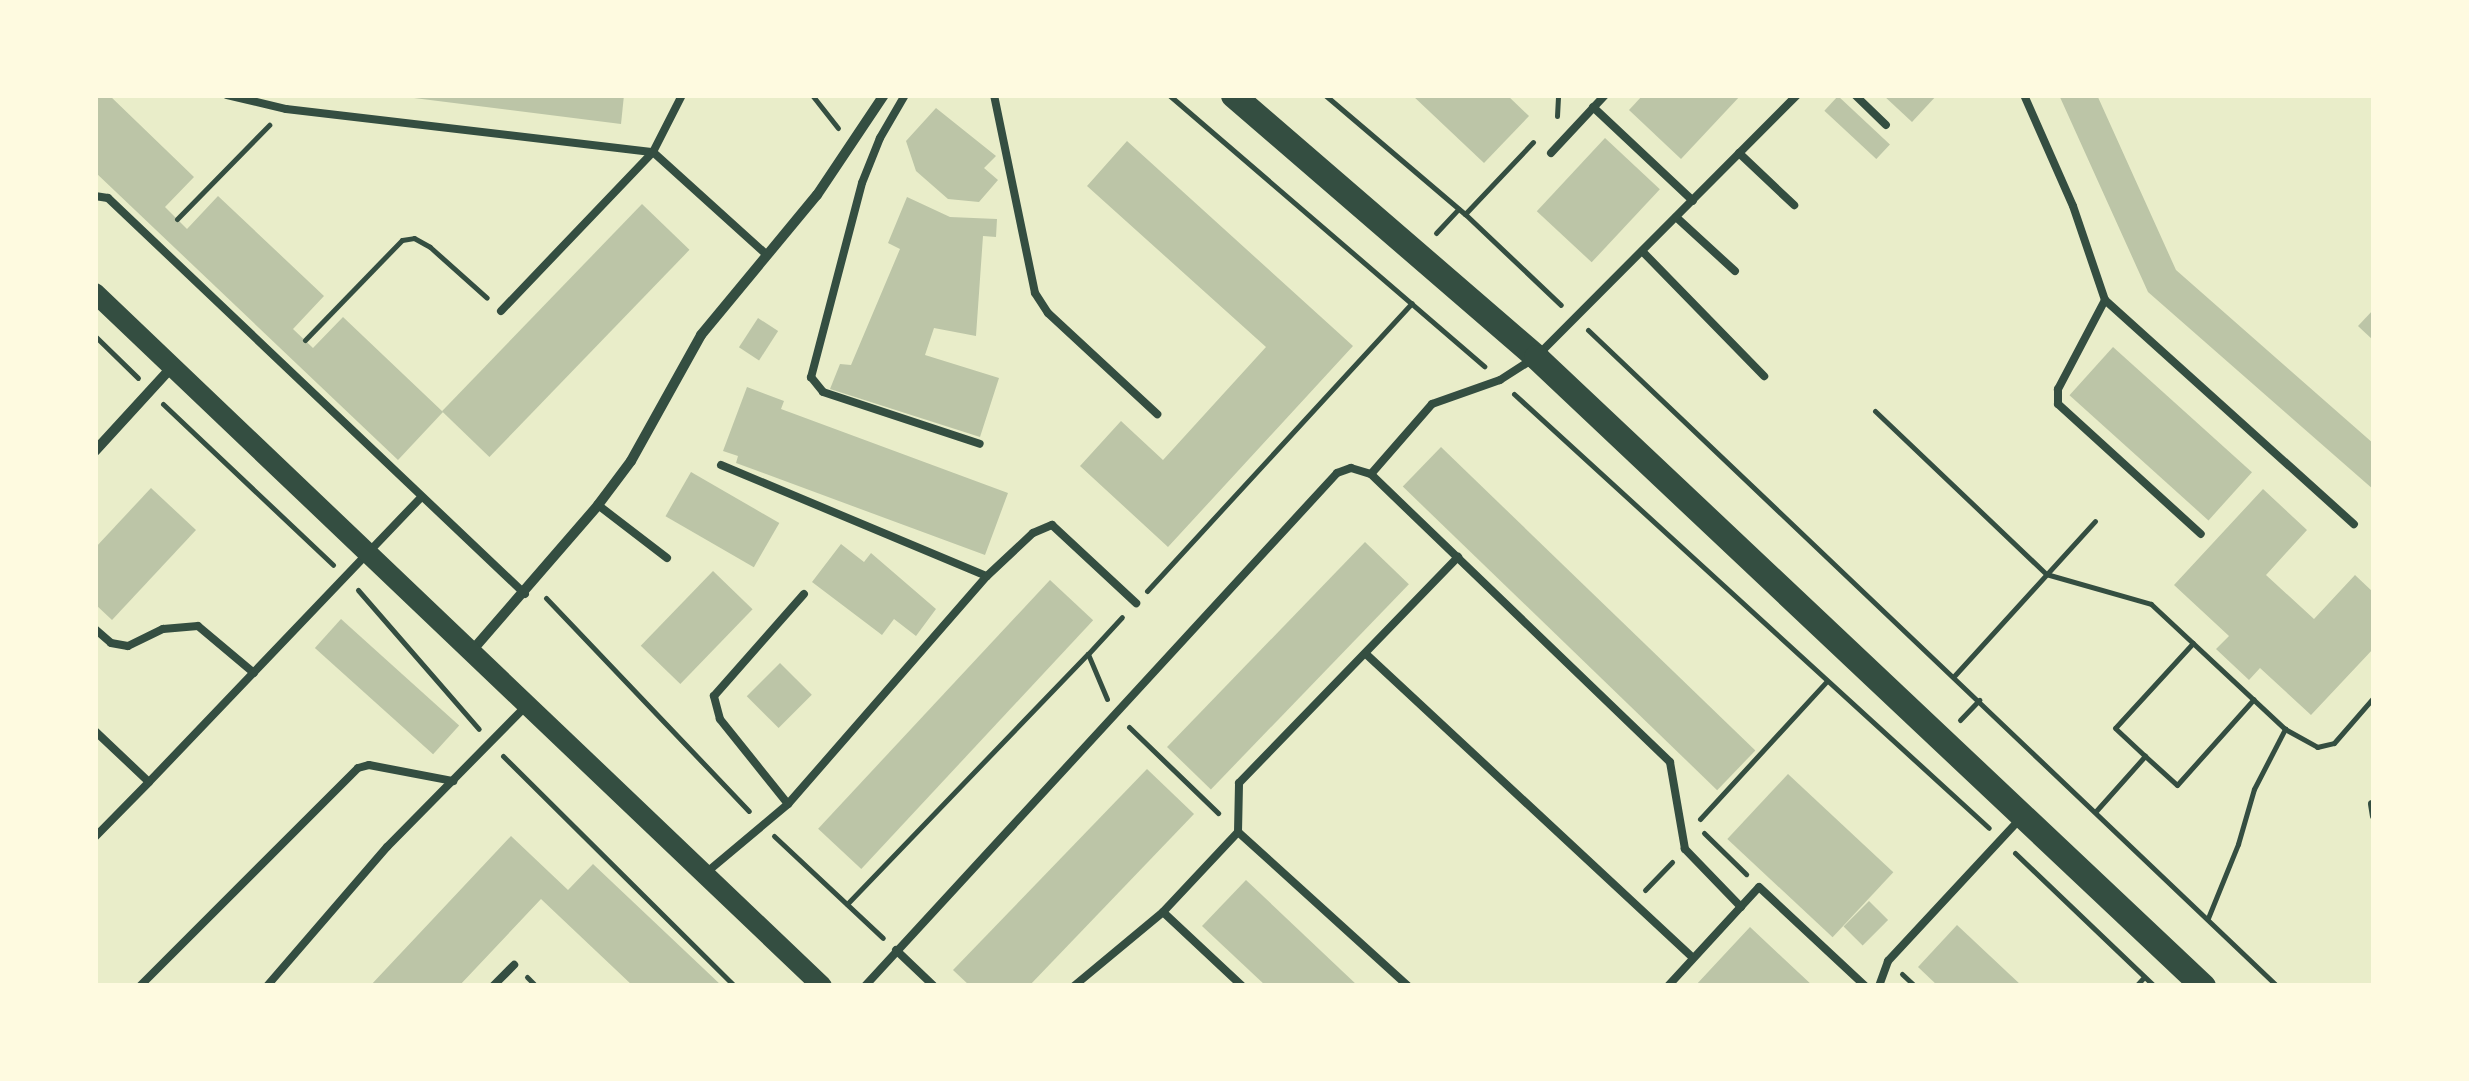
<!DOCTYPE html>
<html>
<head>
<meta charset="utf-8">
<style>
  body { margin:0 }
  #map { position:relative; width:2469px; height:1081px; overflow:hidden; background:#e9edc9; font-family:"Roboto Condensed",sans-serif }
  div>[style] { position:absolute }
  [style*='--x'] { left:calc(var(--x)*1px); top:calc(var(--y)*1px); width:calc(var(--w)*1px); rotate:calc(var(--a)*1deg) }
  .building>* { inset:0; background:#bcc5a7; transform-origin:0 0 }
  .path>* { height:5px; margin:-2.5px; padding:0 2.5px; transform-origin:2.5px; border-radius:2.5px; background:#344e41 }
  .service>* { height:8px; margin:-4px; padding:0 4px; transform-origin:4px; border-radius:4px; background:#344e41 }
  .minor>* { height:10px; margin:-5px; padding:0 5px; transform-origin:5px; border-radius:5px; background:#344e41 }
  .secondary>* { height:20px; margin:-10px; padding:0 10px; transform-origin:10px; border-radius:10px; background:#344e41 }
  .primary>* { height:25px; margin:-12.5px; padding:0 12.5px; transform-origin:12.5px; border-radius:12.5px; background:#344e41 }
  span { translate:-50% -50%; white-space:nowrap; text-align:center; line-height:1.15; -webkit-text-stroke:8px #fefae0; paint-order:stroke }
  .frame { position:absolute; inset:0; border:98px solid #fefae0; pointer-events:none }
</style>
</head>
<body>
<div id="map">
  <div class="building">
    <div style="clip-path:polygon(95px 95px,109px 95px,194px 177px,165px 207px,187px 229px,218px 196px,324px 296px,293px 329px,313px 348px,343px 317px,443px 412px,398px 460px,95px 172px)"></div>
    <div style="clip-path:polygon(390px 95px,624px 95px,621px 124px)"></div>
    <div style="clip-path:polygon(1412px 95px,1507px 95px,1529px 116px,1484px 163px)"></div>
    <div style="clip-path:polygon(1643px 95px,1741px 95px,1681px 159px,1629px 110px)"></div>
    <div style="clip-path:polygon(1883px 95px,1937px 95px,1912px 122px)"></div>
    <div style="clip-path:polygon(2059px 95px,2097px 95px,2176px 270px,2374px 444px,2374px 490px,2148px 292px)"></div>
    <div style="left:1838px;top:96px;width:71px;height:20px;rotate:43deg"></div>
    <div style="clip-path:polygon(936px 108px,996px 156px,984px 168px,998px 180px,979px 202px,948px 199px,916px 171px,906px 141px)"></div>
    <div style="left:1605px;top:138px;width:75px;height:100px;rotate:43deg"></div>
    <div style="clip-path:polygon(1127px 141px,1353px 346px,1168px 547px,1080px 466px,1121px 421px,1163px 460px,1266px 347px,1087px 186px)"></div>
    <div style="clip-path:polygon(907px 197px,950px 217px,997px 219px,996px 237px,983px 236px,976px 336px,934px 328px,925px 355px,999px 378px,980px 437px,830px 389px,840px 364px,851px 365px,900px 249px,888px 243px)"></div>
    <div style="left:642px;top:204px;width:66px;height:288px;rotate:44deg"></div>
    <div style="clip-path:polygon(2374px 309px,2374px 341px,2358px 326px)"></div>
    <div style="left:758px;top:318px;width:24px;height:35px;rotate:33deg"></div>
    <div style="left:2113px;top:347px;width:187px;height:65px;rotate:42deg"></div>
    <div style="clip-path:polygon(747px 387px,784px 401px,781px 409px,1008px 493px,985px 555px,736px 463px,738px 456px,723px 451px)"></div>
    <div style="left:1441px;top:447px;width:437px;height:55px;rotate:44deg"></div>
    <div style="left:691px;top:472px;width:102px;height:51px;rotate:30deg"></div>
    <div style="clip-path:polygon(151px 488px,196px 530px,112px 620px,95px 604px,95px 548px)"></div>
    <div style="clip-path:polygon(2263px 489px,2307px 530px,2266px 575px,2314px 619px,2355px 575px,2374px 593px,2374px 648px,2311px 715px,2260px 668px,2249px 680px,2216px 649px,2229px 636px,2174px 585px)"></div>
    <div style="left:1365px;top:542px;width:61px;height:285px;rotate:44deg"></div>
    <div style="clip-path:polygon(841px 544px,864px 562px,871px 553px,936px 609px,916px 636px,894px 619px,882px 635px,812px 582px)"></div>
    <div style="left:713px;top:571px;width:55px;height:104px;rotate:44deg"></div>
    <div style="left:1050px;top:580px;width:59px;height:340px;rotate:43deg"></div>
    <div style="left:341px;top:619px;width:159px;height:39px;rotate:42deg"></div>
    <div style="left:780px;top:663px;width:45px;height:47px;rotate:45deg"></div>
    <div style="clip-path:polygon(1147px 769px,1194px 814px,1029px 986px,970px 986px,953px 970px)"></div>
    <div style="left:1788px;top:774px;width:144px;height:89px;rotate:43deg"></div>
    <div style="clip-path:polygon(511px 836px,568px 890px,593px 864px,722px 986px,633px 986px,541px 899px,459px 986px,370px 986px)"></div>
    <div style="clip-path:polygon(1246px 880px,1358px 986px,1266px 986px,1202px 926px)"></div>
    <div style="left:1869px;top:901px;width:27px;height:36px;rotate:45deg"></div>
    <div style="clip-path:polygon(1957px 925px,2022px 986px,1938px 986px,1918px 967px)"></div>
    <div style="clip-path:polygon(1750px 927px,1783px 958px,1813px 986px,1695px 986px)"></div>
  </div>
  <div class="path">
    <div style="--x:812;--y:95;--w:42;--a:51.8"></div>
    <div style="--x:1169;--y:95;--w:416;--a:40.7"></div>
    <div style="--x:1325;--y:95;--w:184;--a:40.4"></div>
    <div style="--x:1465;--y:214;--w:132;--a:43.5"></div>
    <div style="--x:1557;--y:116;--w:21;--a:-87"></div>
    <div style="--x:1465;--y:214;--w:99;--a:-46.6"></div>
    <div style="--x:177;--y:219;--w:132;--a:-45.6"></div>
    <div style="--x:1436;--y:233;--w:33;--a:-47"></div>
    <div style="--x:1588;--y:330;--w:951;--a:43.59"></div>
    <div style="--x:95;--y:336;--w:60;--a:44.3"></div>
    <div style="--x:305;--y:340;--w:139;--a:-45.9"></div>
    <div style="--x:402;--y:240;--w:12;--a:-9"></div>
    <div style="--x:414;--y:238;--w:18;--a:29"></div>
    <div style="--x:430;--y:247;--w:76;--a:41.8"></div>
    <div style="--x:1514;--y:394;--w:643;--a:42.42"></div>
    <div style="--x:163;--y:404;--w:234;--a:43.4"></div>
    <div style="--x:1875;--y:411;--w:236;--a:43.6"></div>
    <div style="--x:2046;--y:574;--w:109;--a:15.9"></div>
    <div style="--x:2151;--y:604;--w:183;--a:43"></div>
    <div style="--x:2285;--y:729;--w:37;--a:29"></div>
    <div style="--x:2317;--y:747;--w:17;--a:-13"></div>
    <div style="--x:2334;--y:743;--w:61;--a:-49"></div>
    <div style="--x:358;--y:590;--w:184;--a:49"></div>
    <div style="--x:1147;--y:591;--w:391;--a:-47.4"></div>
    <div style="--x:546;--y:598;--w:294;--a:46.4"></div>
    <div style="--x:2193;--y:643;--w:115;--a:132.5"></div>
    <div style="--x:2115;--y:728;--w:41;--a:43"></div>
    <div style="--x:2145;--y:756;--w:43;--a:42.2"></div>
    <div style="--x:2177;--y:785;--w:115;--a:-48.2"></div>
    <div style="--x:1955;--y:675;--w:208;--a:-47.7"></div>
    <div style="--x:1107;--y:699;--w:49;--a:-112.9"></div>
    <div style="--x:1088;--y:654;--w:50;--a:-47.4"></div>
    <div style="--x:1960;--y:720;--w:28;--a:-46"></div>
    <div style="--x:1129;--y:727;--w:124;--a:44"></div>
    <div style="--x:503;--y:756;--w:327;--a:44.8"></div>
    <div style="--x:2096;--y:811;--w:74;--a:-48.3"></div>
    <div style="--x:1700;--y:819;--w:186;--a:-47.4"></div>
    <div style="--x:1704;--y:833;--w:59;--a:44.3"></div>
    <div style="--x:774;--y:836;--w:149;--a:43.1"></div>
    <div style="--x:2015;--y:853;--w:192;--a:43.7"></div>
    <div style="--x:1645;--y:890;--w:39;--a:-46"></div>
    <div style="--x:847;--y:904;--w:347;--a:-46.1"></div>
    <div style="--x:2208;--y:918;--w:80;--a:-67.9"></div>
    <div style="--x:2238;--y:844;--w:57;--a:-73.8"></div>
    <div style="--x:2254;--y:789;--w:68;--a:-62.7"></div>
    <div style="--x:1902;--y:974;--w:18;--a:43"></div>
    <div style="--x:527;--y:977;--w:13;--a:45"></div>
    <div style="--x:2136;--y:986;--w:12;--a:-48"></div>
  </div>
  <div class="service">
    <div style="--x:227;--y:95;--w:61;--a:13.3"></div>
    <div style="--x:286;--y:109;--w:370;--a:6.7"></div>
    <div style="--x:653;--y:152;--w:154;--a:42.1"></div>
    <div style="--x:905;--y:95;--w:50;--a:120.2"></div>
    <div style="--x:880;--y:138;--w:48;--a:111.8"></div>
    <div style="--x:862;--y:183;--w:201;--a:104.7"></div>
    <div style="--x:811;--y:377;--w:19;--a:51"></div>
    <div style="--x:823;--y:392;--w:165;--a:18.3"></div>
    <div style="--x:994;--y:95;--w:202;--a:78.3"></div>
    <div style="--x:1035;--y:293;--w:24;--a:57"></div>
    <div style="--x:1048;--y:313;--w:149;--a:42.8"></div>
    <div style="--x:1855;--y:95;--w:43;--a:44.1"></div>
    <div style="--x:2024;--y:95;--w:121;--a:66.2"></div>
    <div style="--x:2073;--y:206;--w:99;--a:71.2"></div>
    <div style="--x:2105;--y:300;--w:101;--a:117.8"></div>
    <div style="--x:2058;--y:389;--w:15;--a:90"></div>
    <div style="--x:2058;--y:404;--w:193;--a:42.3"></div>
    <div style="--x:1593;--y:107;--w:137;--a:43.2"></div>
    <div style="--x:1551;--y:153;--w:79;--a:-47"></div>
    <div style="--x:1739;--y:153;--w:76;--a:43.4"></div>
    <div style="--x:95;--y:196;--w:13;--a:9"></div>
    <div style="--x:108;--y:198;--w:575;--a:43.52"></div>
    <div style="--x:1676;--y:217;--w:80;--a:42.5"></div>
    <div style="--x:1642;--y:251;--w:175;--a:45.7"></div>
    <div style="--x:2105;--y:300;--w:335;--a:42"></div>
    <div style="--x:501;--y:311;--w:220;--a:-46.3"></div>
    <div style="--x:653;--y:152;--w:64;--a:-63"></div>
    <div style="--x:721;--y:465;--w:288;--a:22.7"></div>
    <div style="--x:598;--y:505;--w:87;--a:37.5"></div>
    <div style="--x:95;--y:629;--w:21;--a:41"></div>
    <div style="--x:111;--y:643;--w:17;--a:10"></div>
    <div style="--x:128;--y:646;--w:39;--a:-26"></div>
    <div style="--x:163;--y:629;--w:35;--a:-5"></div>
    <div style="--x:198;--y:626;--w:73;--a:40"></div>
    <div style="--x:1366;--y:654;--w:446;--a:42.9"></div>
    <div style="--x:95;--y:731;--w:74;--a:43.4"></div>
    <div style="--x:149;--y:782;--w:394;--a:-46.3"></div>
    <div style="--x:788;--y:804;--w:109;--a:-128.7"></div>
    <div style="--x:720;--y:719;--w:24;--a:-105"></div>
    <div style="--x:714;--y:696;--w:136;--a:-48.6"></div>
    <div style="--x:2372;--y:804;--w:12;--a:81"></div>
    <div style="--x:95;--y:837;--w:77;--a:-45.5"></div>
    <div style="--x:707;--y:872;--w:106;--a:-40"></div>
    <div style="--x:788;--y:804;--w:303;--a:-48.9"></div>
    <div style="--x:987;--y:576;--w:63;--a:-43.1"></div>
    <div style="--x:1033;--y:533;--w:21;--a:-23"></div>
    <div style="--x:1052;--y:525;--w:115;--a:42.9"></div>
    <div style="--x:1741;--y:907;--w:81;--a:-134"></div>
    <div style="--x:1685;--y:849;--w:88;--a:-99.8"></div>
    <div style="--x:1670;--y:762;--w:415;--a:-136.1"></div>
    <div style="--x:1371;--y:474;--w:93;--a:-48.9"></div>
    <div style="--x:1432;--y:404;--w:72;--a:-19.4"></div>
    <div style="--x:1500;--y:380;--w:43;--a:-32.6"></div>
    <div style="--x:1536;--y:357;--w:370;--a:-45.1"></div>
    <div style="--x:1163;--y:912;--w:110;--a:-46.8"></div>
    <div style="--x:896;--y:950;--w:52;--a:43.5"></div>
    <div style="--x:140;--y:986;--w:308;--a:-45"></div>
    <div style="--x:358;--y:768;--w:11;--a:-15"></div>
    <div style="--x:369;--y:765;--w:86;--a:10.8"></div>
    <div style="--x:267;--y:986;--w:184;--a:-49.2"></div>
    <div style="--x:387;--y:847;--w:197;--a:-45.4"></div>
    <div style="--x:493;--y:986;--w:30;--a:-45"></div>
    <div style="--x:865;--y:986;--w:697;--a:-47.38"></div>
    <div style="--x:1337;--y:473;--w:15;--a:-20"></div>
    <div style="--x:1351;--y:468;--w:21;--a:17"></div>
    <div style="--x:1074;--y:986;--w:116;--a:-39.7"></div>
    <div style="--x:1163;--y:912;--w:108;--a:43.1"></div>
    <div style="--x:1408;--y:986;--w:229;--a:-137.8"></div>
    <div style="--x:1238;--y:832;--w:49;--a:-88.8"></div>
    <div style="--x:1239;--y:783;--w:315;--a:-45.9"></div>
    <div style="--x:1668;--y:986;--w:134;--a:-47.4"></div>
    <div style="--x:1759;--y:887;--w:145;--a:43"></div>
    <div style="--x:1879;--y:986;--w:27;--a:-70"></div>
    <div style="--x:1888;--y:961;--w:194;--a:-47.1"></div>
  </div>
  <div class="minor">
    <div style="--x:95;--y:451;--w:113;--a:-47.5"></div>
    <div style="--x:470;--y:653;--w:196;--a:-49.1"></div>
    <div style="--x:598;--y:505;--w:55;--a:-53.1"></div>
    <div style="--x:631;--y:461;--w:144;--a:-60.9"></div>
    <div style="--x:701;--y:335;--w:182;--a:-50.4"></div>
    <div style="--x:817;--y:195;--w:120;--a:-56.2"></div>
  </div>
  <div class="secondary">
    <div style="--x:95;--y:293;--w:1004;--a:43.63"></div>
  </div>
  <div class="primary">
    <div style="--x:1233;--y:95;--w:401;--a:40.8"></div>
    <div style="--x:1536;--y:357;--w:917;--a:43.32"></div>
  </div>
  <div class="frame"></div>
</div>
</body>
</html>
